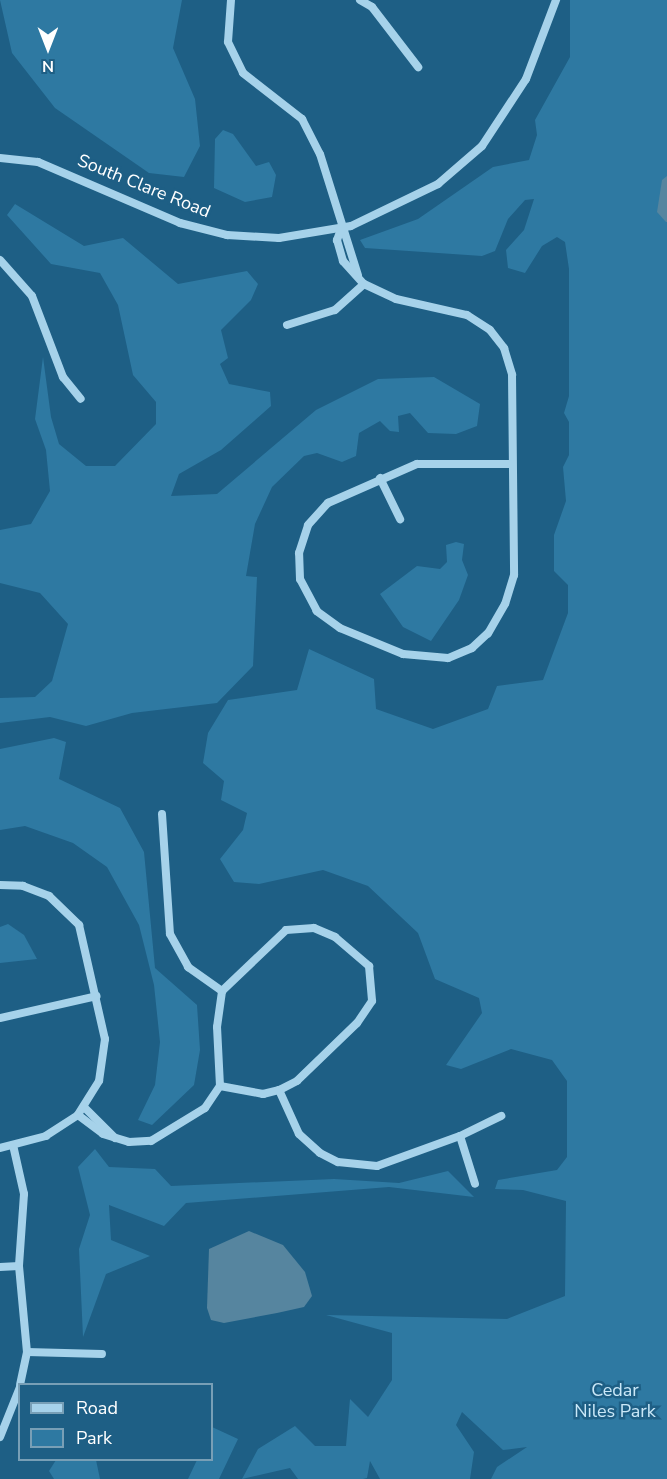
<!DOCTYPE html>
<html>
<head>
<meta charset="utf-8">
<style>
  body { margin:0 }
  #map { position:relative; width:667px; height:1479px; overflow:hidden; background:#1e5f85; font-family:"Nunito Sans",sans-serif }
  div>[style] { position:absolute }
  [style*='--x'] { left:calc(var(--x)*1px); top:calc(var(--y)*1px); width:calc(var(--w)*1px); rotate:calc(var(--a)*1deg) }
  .green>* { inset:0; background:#2e79a2 }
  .water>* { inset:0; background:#56859f }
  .minor>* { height:8px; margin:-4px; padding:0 4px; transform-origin:4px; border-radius:4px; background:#a6d2ea }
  span { translate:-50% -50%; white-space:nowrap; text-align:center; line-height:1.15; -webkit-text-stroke:5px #1e5f85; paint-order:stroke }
  .street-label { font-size:18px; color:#fff }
  .park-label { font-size:18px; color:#cae8f8 }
  .legend { position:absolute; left:18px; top:1383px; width:195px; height:78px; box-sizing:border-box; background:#1e5f85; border:2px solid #789fb6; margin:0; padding:8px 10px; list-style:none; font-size:18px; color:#fff }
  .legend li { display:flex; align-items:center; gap:12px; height:30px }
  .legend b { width:30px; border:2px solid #789fb6 }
  .north { position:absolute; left:18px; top:18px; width:60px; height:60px; -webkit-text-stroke:4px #1e5f85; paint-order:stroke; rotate:180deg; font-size:16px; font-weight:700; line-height:24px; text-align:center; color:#fff }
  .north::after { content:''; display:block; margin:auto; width:21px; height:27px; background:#fff; clip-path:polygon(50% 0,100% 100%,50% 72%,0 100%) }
</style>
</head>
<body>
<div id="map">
  <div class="green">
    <div style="clip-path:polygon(0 0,182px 0,173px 48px,195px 99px,200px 146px,184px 177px,149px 173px,55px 108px,12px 53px)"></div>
    <div style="clip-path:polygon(570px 0,667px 0,667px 1479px,491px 1479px,497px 1467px,527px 1447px,503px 1450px,462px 1412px,456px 1425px,474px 1452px,470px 1479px,380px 1479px,370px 1461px,367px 1478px,363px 1479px,298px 1479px,290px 1468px,242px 1479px,258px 1449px,295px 1426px,315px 1446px,346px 1446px,350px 1399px,368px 1417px,392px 1380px,392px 1333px,326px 1315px,507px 1319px,565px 1296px,566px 1201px,523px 1190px,495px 1189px,498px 1180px,557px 1170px,567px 1157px,567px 1081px,552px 1060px,511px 1049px,461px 1069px,446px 1065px,482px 1013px,479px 998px,435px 979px,418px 933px,368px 886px,323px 870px,259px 884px,234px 882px,220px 859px,243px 830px,247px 813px,221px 800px,224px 781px,203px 763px,208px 733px,228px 700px,297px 690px,309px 649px,374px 679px,376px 709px,433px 729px,488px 709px,497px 686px,543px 680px,568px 613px,568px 585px,554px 571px,554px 535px,566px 501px,563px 467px,569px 455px,569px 422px,564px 413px,569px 396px,569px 269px,565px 242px,557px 237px,542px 246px,525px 273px,508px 268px,506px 250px,524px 230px,534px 199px,525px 200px,508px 219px,495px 251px,482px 256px,365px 248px,360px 240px,418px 219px,493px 167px,529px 160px,537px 135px,535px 120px,570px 57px)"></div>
    <div style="clip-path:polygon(223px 130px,233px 134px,256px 166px,269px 162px,276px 175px,272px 197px,245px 202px,214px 188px,215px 139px)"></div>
    <div style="clip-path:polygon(15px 204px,84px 246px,123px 238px,178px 284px,247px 271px,258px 284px,251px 300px,221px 330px,228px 358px,220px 364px,229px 384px,270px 392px,271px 406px,221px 450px,179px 474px,171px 496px,217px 494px,316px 410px,378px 379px,434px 377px,480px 404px,477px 426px,456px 434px,428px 433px,410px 413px,398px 416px,399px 432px,390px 431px,380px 421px,359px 433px,356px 456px,342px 462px,317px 453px,304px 456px,272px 487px,255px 524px,246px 576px,257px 577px,253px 666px,217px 703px,132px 713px,86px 726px,50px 717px,0 723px,0 698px,35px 697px,52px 681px,68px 624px,40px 593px,0 583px,0 530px,31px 524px,50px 491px,46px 450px,35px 419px,43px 357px,51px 417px,59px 444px,86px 466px,115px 466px,156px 424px,156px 402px,133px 375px,118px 305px,100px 273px,51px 264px,7px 215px)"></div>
    <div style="clip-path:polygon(456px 542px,464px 544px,462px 560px,468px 575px,459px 600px,431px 641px,403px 627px,380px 594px,417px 566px,440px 569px,447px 562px,446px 545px)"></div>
    <div style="clip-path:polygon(54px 738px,66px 742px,59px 779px,120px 808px,144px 852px,155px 968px,197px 1005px,200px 1050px,194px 1085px,152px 1125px,138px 1120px,155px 1085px,160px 1042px,154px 985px,139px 925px,107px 867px,73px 843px,25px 826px,0 830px,0 749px)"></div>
    <div style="clip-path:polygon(8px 924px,24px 935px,37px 959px,0 963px,0 927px)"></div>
    <div style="clip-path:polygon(95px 1149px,109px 1167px,155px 1169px,171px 1186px,334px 1179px,399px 1183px,448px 1171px,474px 1197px,389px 1187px,186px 1203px,164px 1226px,109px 1205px,111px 1240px,150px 1256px,106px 1274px,83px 1337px,79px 1249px,90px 1215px,78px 1167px)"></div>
    <div style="clip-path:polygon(212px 1427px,238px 1439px,219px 1479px,188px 1479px,197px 1460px,212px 1460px)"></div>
    <div style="clip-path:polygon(56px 1460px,96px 1460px,100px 1479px,54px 1479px,49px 1471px)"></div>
  </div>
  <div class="water">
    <div style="clip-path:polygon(667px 176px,667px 222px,666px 222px,657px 212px,662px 180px)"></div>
    <div style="clip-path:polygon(249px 1231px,283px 1245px,305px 1272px,312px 1296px,304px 1307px,277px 1313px,224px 1323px,211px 1320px,207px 1308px,209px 1249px)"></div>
  </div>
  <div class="minor">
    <div style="--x:231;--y:0;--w:42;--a:94.1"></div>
    <div style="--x:228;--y:42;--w:34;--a:64"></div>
    <div style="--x:243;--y:73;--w:75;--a:37.9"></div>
    <div style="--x:302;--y:119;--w:39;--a:63"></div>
    <div style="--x:320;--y:154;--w:127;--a:72.6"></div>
    <div style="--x:360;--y:0;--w:14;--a:30"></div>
    <div style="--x:372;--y:7;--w:76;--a:52.5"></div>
    <div style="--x:0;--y:158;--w:38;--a:6"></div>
    <div style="--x:38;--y:162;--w:155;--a:23.2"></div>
    <div style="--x:180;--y:223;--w:49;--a:14.3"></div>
    <div style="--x:227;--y:235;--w:52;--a:3.3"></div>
    <div style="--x:279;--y:238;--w:73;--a:-9.5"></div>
    <div style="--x:351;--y:226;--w:97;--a:-25.8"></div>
    <div style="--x:438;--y:184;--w:58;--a:-40.8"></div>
    <div style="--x:482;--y:146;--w:80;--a:-56.7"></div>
    <div style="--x:526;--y:79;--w:85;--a:-69.2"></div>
    <div style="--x:341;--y:229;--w:12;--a:110"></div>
    <div style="--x:337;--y:240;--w:22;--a:74"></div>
    <div style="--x:343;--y:261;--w:31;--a:48"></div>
    <div style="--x:364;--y:284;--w:35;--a:25"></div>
    <div style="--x:396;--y:299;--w:73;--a:12.7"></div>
    <div style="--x:467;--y:315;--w:27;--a:33"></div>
    <div style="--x:490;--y:330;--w:23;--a:52"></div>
    <div style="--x:504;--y:348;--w:28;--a:73"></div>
    <div style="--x:512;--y:375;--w:200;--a:89.4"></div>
    <div style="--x:514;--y:575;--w:30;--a:107"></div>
    <div style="--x:505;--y:604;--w:34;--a:120"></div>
    <div style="--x:488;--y:633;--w:22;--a:137"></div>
    <div style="--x:472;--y:648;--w:26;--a:157"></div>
    <div style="--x:448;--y:658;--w:45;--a:-174.9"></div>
    <div style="--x:403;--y:654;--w:68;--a:-157.6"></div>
    <div style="--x:340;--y:628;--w:29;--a:-144"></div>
    <div style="--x:317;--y:611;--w:36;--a:-118"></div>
    <div style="--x:300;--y:579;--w:26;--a:-92"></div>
    <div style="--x:299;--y:553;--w:29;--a:-72"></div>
    <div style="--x:308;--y:525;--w:30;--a:-48"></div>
    <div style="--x:328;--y:503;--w:97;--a:-23.7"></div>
    <div style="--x:417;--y:464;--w:92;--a:0"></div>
    <div style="--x:0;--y:260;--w:48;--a:48.4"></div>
    <div style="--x:32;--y:296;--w:87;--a:69.1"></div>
    <div style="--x:63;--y:377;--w:28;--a:51"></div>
    <div style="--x:287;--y:325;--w:50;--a:-17.4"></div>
    <div style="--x:335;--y:310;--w:39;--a:-42"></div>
    <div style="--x:380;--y:478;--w:46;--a:64"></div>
    <div style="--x:162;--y:814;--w:120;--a:86.2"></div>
    <div style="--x:170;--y:934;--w:38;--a:61"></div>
    <div style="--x:188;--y:967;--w:42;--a:35.2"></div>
    <div style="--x:0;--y:885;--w:23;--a:2"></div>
    <div style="--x:23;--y:886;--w:28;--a:21"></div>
    <div style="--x:49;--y:896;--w:42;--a:44"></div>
    <div style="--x:79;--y:925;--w:117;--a:77.2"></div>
    <div style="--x:105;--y:1039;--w:42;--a:98.1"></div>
    <div style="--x:99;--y:1081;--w:40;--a:122"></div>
    <div style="--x:78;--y:1115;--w:38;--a:147"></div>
    <div style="--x:46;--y:1136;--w:48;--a:165.4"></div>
    <div style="--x:0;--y:1018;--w:99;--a:-12.8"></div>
    <div style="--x:220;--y:1086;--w:59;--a:-92.9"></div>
    <div style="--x:217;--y:1027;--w:36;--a:-82"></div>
    <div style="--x:222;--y:991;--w:88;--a:-43.6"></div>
    <div style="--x:286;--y:930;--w:28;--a:-4"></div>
    <div style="--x:314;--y:928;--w:23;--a:23"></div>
    <div style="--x:335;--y:937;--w:45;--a:40.5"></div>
    <div style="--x:369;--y:966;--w:35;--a:85"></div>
    <div style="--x:372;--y:1001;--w:27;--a:124"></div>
    <div style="--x:357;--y:1023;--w:83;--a:136"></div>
    <div style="--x:297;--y:1081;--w:20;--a:153"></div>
    <div style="--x:84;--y:1107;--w:44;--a:45"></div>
    <div style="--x:78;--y:1115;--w:31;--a:37"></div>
    <div style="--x:103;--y:1134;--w:27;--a:17"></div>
    <div style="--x:129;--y:1142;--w:22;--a:-3"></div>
    <div style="--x:151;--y:1141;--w:63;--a:-31.4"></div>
    <div style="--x:205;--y:1108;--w:27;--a:-56"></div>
    <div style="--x:220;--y:1086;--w:44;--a:10.5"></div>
    <div style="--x:263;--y:1094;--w:16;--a:-14"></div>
    <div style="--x:279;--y:1090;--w:48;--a:65.6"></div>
    <div style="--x:299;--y:1134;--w:28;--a:42"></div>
    <div style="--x:320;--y:1153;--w:20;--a:27"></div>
    <div style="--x:338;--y:1162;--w:39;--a:6"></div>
    <div style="--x:377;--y:1166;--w:88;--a:-19.9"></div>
    <div style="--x:460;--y:1136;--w:46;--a:-26"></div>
    <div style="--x:460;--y:1136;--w:50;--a:72.6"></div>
    <div style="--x:13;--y:1145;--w:50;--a:77.3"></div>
    <div style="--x:24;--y:1194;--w:72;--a:94"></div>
    <div style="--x:19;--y:1266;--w:86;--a:84.7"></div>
    <div style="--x:27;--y:1352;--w:33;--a:102"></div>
    <div style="--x:0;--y:1267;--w:19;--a:-3"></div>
    <div style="--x:27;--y:1352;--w:75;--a:1.5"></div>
    <div style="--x:0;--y:1437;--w:54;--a:-68.2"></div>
  </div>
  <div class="street-label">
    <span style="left:144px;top:186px;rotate:22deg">South Clare Road</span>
  </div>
  <div class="park-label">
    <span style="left:615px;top:1401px">Cedar<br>Niles Park</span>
  </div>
  <ul class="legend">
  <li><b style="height:8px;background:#a6d2ea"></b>Road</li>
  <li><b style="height:16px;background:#2e79a2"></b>Park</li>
  </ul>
  <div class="north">N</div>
</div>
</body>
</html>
